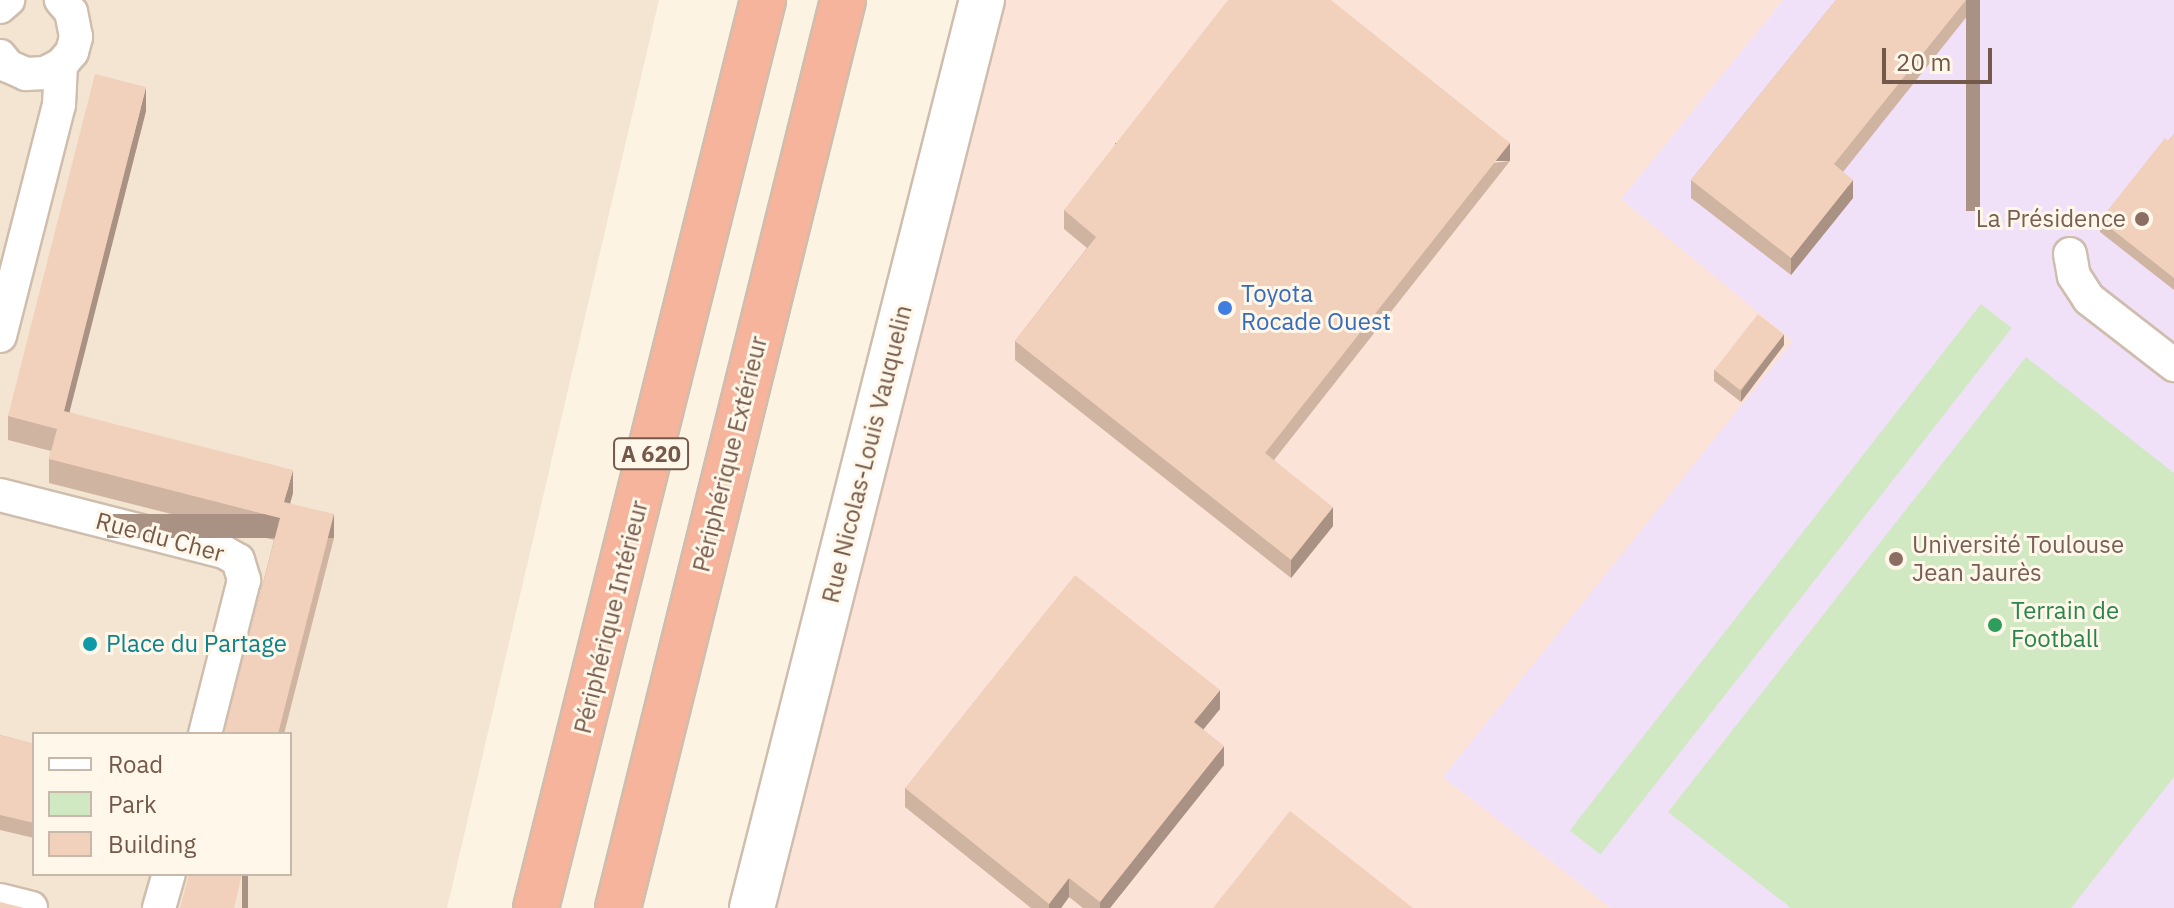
<!DOCTYPE html>
<html>
<head>
<meta charset="utf-8">
<style>
  body { margin:0 }
  #map { position:relative; width:2174px; height:908px; overflow:hidden; background:#fcf3e3; font-family:"IBM Plex Sans",sans-serif }
  div>[style] { position:absolute }
  [style*='--x'] { left:calc(var(--x)*1px); top:calc(var(--y)*1px); width:calc(var(--w)*1px); rotate:calc(var(--a)*1deg) }
  .residential>* { inset:0; background:#f3e5d2 }
  .commercial>* { inset:0; background:#fce3d7 }
  .education>* { inset:0; background:#f0e0f8 }
  .green>* { inset:0; background:#d1e9c2; transform-origin:0 0 }
  .roads { filter:drop-shadow(2px 0 #cfbdad) drop-shadow(-2px 0 #cfbdad) drop-shadow(0 2px #cfbdad) drop-shadow(0 -2px #cfbdad) }
  .street>* { height:32px; margin:-16px; padding:0 16px; transform-origin:16px; border-radius:16px; background:#fff }
  .secondary>* { height:44px; margin:-22px; padding:0 22px; transform-origin:22px; border-radius:22px; background:#fff }
  .highway>* { height:44px; margin:-22px; padding:0 22px; transform-origin:22px; border-radius:22px; background:#f5b49b }
  .wall>* { inset:0; background:#cfb4a1 }
  .shaded-wall>* { inset:0; background:#a99283; transform-origin:0 0 }
  .building>* { inset:0; background:#f1d1bb; transform-origin:0 0 }
  .dots>* { width:22px; height:22px; translate:-50% -50%; box-sizing:border-box; border:4px solid #fff7e9; border-radius:50% }
  span { translate:-50% -50%; white-space:nowrap; text-align:center; line-height:1.15; -webkit-text-stroke:6px #fff7e9; paint-order:stroke }
  .shield-label span { padding:2px 6px; background:#fff7e9; border:2px solid; border-radius:6px; -webkit-text-stroke-width:0 }
  .shield-label { font-size:22px; color:#74594a; font-weight:700 }
  .education-label { font-size:24px; color:#785e54 }
  .right { translate:-100% -50%; text-align:right }
  .left { translate:0 -50%; text-align:left }
  .shop-label { font-size:24px; color:#366cbe }
  .street-label { font-size:24px; color:#74594a }
  .leisure-label { font-size:24px; color:#27864d }
  .culture-label { font-size:24px; color:#0d838f }
  .legend { position:absolute; left:32px; top:732px; width:260px; height:144px; box-sizing:border-box; background:#fff7e9; border:2px solid #c7b8a9; margin:0; padding:10px 14px; list-style:none; font-size:24px; color:#74594a }
  .legend li { display:flex; align-items:center; gap:16px; height:40px }
  .legend b { width:40px; border:2px solid #c7b8a9 }
  .scale { position:absolute; left:1882px; top:48px; width:110px; height:36px; box-sizing:border-box; border:4px solid #74594a; border-top:0; padding-left:10px; font-size:24px; line-height:28px; white-space:nowrap; color:#74594a; -webkit-text-stroke:6px #fff7e9; paint-order:stroke }
</style>
</head>
<body>
<div id="map">
  <div class="residential">
    <div style="clip-path:polygon(evenodd,0 0,659px 0,447px 908px,0 908px,0 0,34px 734px,290px 734px,290px 874px,34px 874px,34px 734px)"></div>
  </div>
  <div class="commercial">
    <div style="clip-path:polygon(1004px 0,1783px 0,1621px 199px,1794px 341px,1443px 777px,1611px 908px,768px 908px)"></div>
  </div>
  <div class="education">
    <div style="clip-path:polygon(1783px 0,2174px 0,2174px 908px,1611px 908px,1443px 777px,1793px 341px,1621px 199px)"></div>
  </div>
  <div class="green">
    <div style="left:1981px;top:304px;width:39px;height:668px;rotate:38deg"></div>
    <div style="clip-path:polygon(2026px 357px,2174px 473px,2174px 777px,2071px 908px,1791px 908px,1668px 812px)"></div>
  </div>
  <div class="roads">
    <div class="street">
      <div style="--x:0;--y:7;--w:11;--a:-41"></div>
      <div style="--x:0;--y:56;--w:13;--a:51"></div>
      <div style="--x:8;--y:66;--w:20;--a:24"></div>
      <div style="--x:26;--y:74;--w:19;--a:-3"></div>
      <div style="--x:45;--y:73;--w:18;--a:-27"></div>
      <div style="--x:61;--y:65;--w:17;--a:-50"></div>
      <div style="--x:72;--y:52;--w:16;--a:-75"></div>
      <div style="--x:76;--y:37;--w:25;--a:-101"></div>
      <div style="--x:71;--y:12;--w:16;--a:-130"></div>
      <div style="--x:2070;--y:254;--w:22;--a:80"></div>
      <div style="--x:2074;--y:276;--w:27;--a:57"></div>
      <div style="--x:2089;--y:299;--w:108;--a:37.8"></div>
      <div style="--x:0;--y:336;--w:238;--a:-75.7"></div>
      <div style="--x:59;--y:105;--w:40;--a:-87.1"></div>
      <div style="--x:0;--y:495;--w:231;--a:14.3"></div>
      <div style="--x:224;--y:552;--w:16;--a:30"></div>
      <div style="--x:238;--y:560;--w:21;--a:73"></div>
      <div style="--x:244;--y:580;--w:159;--a:104.2"></div>
      <div style="--x:0;--y:900;--w:32;--a:14"></div>
      <div style="--x:159;--y:908;--w:35;--a:-74"></div>
    </div>
    <div class="secondary">
      <div style="--x:752;--y:908;--w:937;--a:-75.79"></div>
    </div>
    <div class="highway">
      <div style="--x:536;--y:908;--w:936;--a:-75.96"></div>
      <div style="--x:618;--y:908;--w:935;--a:-76.08"></div>
    </div>
  </div>
  <div class="wall">
    <div style="clip-path:polygon(1836px 0,1980px 0,1843px 172px,1853px 198px,1791px 275px,1691px 198px,1691px 180px)"></div>
    <div style="clip-path:polygon(146px 111px,69px 412px,293px 493px,290px 503px,334px 538px,284px 734px,224px 734px,274px 540px,49px 483px,49px 459px,51px 451px,8px 440px,8px 416px)"></div>
    <div style="clip-path:polygon(2174px 134px,2174px 290px,2100px 232px,2100px 220px)"></div>
    <div style="clip-path:polygon(1510px 161px,1274px 460px,1333px 526px,1291px 578px,1015px 360px,1015px 341px,1087px 248px,1064px 229px,1064px 210px)"></div>
    <div style="clip-path:polygon(1784px 345px,1741px 402px,1714px 381px,1714px 370px)"></div>
    <div style="clip-path:polygon(1220px 709px,1203px 729px,1224px 765px,1110px 908px,1083px 908px,1069px 897px,1061px 908px,1031px 908px,905px 807px,905px 788px)"></div>
    <div style="clip-path:polygon(0 735px,34px 744px,34px 838px,0 830px)"></div>
  </div>
  <div class="shaded-wall">
    <div style="left:1966px;top:0;width:14px;height:211px"></div>
    <div style="clip-path:polygon(146px 87px,146px 111px,64px 434px,64px 411px)"></div>
    <div style="left:1510px;top:143px;width:18px;height:395px;rotate:90deg"></div>
    <div style="clip-path:polygon(1853px 180px,1853px 198px,1791px 275px,1791px 258px)"></div>
    <div style="clip-path:polygon(1784px 334px,1784px 345px,1741px 402px,1741px 391px)"></div>
    <div style="clip-path:polygon(293px 470px,293px 493px,284px 525px,284px 502px)"></div>
    <div style="clip-path:polygon(1333px 507px,1333px 526px,1291px 578px,1291px 560px)"></div>
    <div style="left:334px;top:514px;width:24px;height:227px;rotate:90deg"></div>
    <div style="clip-path:polygon(1220px 690px,1220px 709px,1194px 741px,1194px 722px)"></div>
    <div style="clip-path:polygon(1224px 746px,1224px 765px,1110px 908px,1100px 908px,1100px 902px)"></div>
    <div style="left:242px;top:874px;width:6px;height:35px"></div>
    <div style="clip-path:polygon(1069px 878px,1069px 897px,1061px 908px,1049px 908px,1049px 904px)"></div>
  </div>
  <div class="building">
    <div style="clip-path:polygon(1228px 0,1331px 0,1510px 143px,1265px 453px,1333px 507px,1291px 560px,1015px 341px,1096px 237px,1064px 210px)"></div>
    <div style="clip-path:polygon(1836px 0,1966px 0,1834px 164px,1853px 180px,1791px 258px,1691px 180px)"></div>
    <div style="clip-path:polygon(95px 74px,146px 87px,64px 411px,293px 470px,284px 502px,334px 514px,278px 734px,224px 734px,280px 518px,49px 459px,57px 429px,8px 416px)"></div>
    <div style="clip-path:polygon(2174px 134px,2174px 278px,2100px 220px,2165px 138px,2168px 141px)"></div>
    <div style="left:1758px;top:314px;width:33px;height:71px;rotate:38deg"></div>
    <div style="clip-path:polygon(1075px 575px,1220px 690px,1194px 722px,1224px 746px,1100px 902px,1069px 878px,1049px 904px,905px 788px)"></div>
    <div style="clip-path:polygon(0 735px,34px 744px,34px 823px,0 815px)"></div>
    <div style="clip-path:polygon(1290px 811px,1413px 908px,1213px 908px)"></div>
    <div style="clip-path:polygon(189px 874px,242px 874px,234px 908px,180px 908px)"></div>
    <div style="clip-path:polygon(0 902px,24px 908px,0 908px)"></div>
  </div>
  <div class="dots">
    <div style="left:2142px;top:219px;background:#8d6e63"></div>
    <div style="left:1225px;top:308px;background:#3f7fe0"></div>
    <div style="left:1896px;top:559px;background:#8d6e63"></div>
    <div style="left:1995px;top:625px;background:#2e9e5b"></div>
    <div style="left:90px;top:644px;background:#0f9aa8"></div>
  </div>
  <div class="shield-label">
    <span style="left:651px;top:454px">A 620</span>
  </div>
  <div class="education-label">
    <span class="right" style="left:2126px;top:219px">La Présidence</span>
    <span class="left" style="left:1912px;top:559px">Université Toulouse<br>Jean Jaurès</span>
  </div>
  <div class="shop-label">
    <span class="left" style="left:1241px;top:308px">Toyota<br>Rocade Ouest</span>
  </div>
  <div class="street-label">
    <span style="left:730px;top:454px;rotate:-76deg">Périphérique Extérieur</span>
    <span style="left:867px;top:454px;rotate:-76deg">Rue Nicolas-Louis Vauquelin</span>
    <span style="left:160px;top:537px;rotate:15deg">Rue du Cher</span>
    <span style="left:611px;top:617px;rotate:-76deg">Périphérique Intérieur</span>
  </div>
  <div class="leisure-label">
    <span class="left" style="left:2011px;top:625px">Terrain de<br>Football</span>
  </div>
  <div class="culture-label">
    <span class="left" style="left:106px;top:644px">Place du Partage</span>
  </div>
  <ul class="legend">
  <li><b style="height:10px;background:#fff"></b>Road</li>
  <li><b style="height:22px;background:#d1e9c2"></b>Park</li>
  <li><b style="height:22px;background:#f1d1bb"></b>Building</li>
  </ul>
  <div class="scale">20 m</div>
</div>
</body>
</html>
